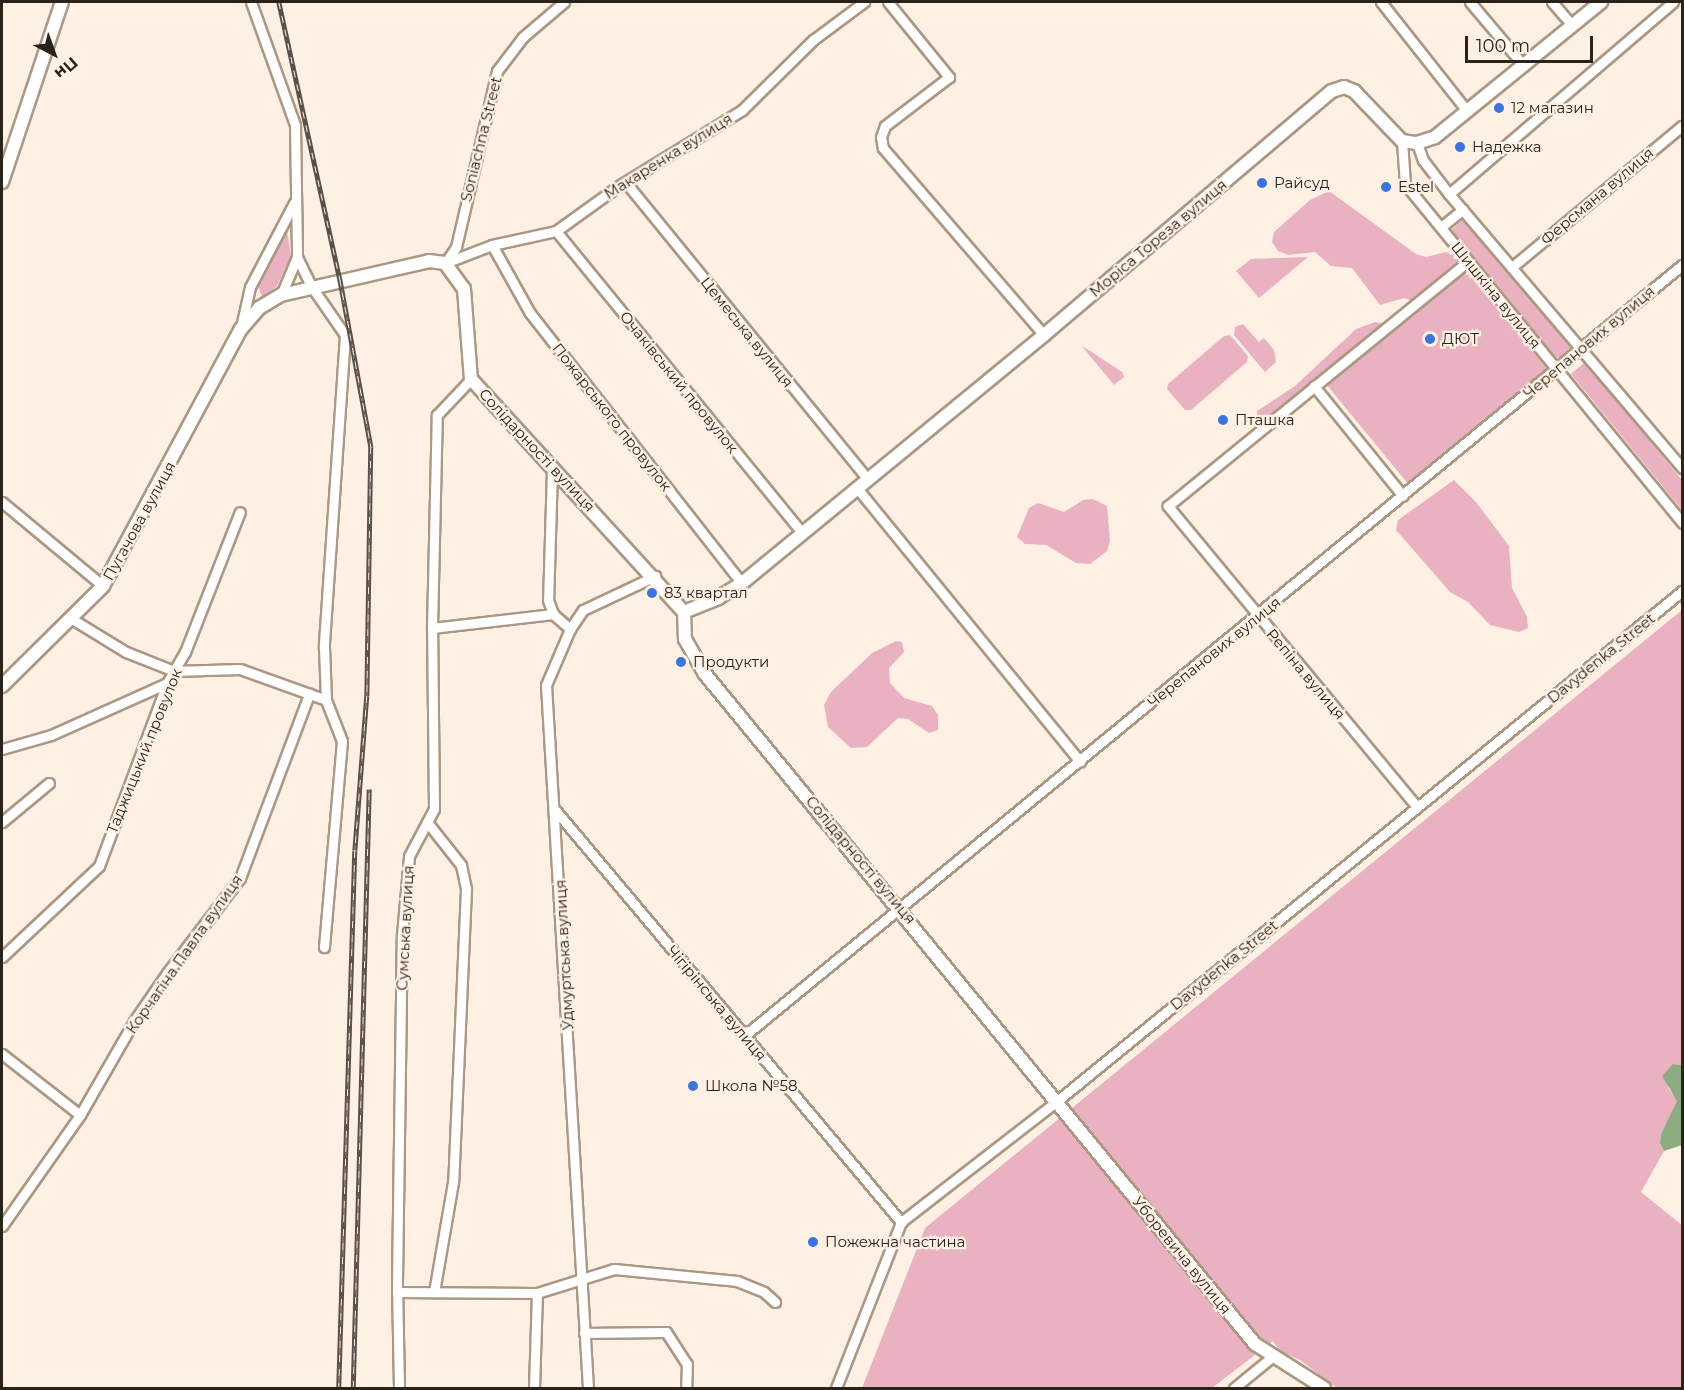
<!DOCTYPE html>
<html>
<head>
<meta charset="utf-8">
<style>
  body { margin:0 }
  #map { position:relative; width:1684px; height:1390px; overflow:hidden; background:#fef1e4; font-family:Montserrat,sans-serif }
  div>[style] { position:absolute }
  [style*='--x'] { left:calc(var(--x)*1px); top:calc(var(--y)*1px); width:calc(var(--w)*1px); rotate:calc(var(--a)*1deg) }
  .green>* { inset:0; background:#eab2c0 }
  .water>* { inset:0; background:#8dab80 }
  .roads { filter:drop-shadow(2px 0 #ab9883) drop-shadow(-2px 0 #ab9883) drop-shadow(0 2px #ab9883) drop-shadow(0 -2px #ab9883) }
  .street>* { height:9px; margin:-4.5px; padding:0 4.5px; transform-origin:4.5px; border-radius:4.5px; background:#fff }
  .secondary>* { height:12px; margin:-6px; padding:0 6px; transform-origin:6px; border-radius:6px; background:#fff }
  .rail>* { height:4.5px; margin-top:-2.25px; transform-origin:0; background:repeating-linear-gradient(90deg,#fef1e4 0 7px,#595147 0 14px); box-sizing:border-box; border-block:2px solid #595147 }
  .dots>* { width:16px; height:16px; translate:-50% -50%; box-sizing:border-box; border:3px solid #fef1e4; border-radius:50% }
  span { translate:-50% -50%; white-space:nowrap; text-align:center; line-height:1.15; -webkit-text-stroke:4.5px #fef1e4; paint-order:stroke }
  .poi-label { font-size:15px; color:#2a231a }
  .left { translate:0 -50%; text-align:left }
  .street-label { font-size:15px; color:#2a231a }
  .frame { position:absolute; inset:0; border:3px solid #2a231a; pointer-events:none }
  .north { position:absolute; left:24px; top:24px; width:60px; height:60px; -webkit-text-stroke:4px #fef1e4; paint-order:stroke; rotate:139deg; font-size:16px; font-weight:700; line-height:24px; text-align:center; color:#2a231a }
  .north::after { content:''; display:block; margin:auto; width:21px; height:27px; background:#2a231a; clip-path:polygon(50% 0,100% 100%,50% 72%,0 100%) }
  .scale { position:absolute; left:1465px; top:36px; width:128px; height:27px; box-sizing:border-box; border:3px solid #2a231a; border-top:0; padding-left:8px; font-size:18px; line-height:21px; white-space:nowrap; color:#2a231a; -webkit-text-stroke:4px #fef1e4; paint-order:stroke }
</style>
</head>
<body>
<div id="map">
  <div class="green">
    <div style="clip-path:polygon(1329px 191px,1416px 254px,1426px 257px,1446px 252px,1460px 256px,1467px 263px,1474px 281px,1548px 370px,1409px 485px,1326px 384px,1337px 374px,1316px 379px,1281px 421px,1271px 426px,1257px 421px,1257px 411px,1295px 386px,1356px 329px,1375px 322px,1396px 326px,1412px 313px,1410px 300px,1404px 298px,1380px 305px,1352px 268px,1331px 266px,1315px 252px,1288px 255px,1278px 251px,1272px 242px,1274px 232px,1310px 200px)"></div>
    <div style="clip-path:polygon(1464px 219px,1571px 345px,1572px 350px,1562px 358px,1556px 357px,1450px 231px)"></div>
    <div style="clip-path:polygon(287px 230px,291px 256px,277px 286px,262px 297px,258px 286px,261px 275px,283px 231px)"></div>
    <div style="clip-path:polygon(1308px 257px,1259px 298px,1236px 271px,1251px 259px)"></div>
    <div style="clip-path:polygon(1243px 324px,1259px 342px,1264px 338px,1274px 350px,1276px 362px,1265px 372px,1234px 335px,1235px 327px)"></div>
    <div style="clip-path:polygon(1230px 335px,1248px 356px,1247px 362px,1191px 410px,1185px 410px,1167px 389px,1168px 384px,1224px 336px)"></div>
    <div style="clip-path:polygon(1081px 345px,1122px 372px,1124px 377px,1114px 385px)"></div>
    <div style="clip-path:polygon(1585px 362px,1682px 480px,1682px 510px,1571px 374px)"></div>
    <div style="clip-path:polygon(1454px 480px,1476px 502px,1509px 546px,1512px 588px,1527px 617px,1528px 628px,1519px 632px,1490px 625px,1468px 602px,1450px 592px,1396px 530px,1398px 520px)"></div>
    <div style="clip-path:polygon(1093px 499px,1107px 506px,1110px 541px,1107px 551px,1090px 564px,1076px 563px,1046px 545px,1025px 544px,1017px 537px,1029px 508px,1038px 503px,1064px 512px,1083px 500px)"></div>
    <div style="clip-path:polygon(1682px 610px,1682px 1065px,1673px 1064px,1668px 1088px,1678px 1101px,1661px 1134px,1660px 1143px,1664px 1151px,1641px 1192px,1682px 1225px,1682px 1388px,1337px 1388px,1300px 1360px,1280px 1351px,1273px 1341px,1212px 1388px,862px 1388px,925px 1228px)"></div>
    <div style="clip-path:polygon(896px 641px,902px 642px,904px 652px,889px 668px,890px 683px,904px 698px,932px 706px,938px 715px,938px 730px,929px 733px,908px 719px,898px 718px,867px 747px,851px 748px,828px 727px,824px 705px,831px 692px,872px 653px)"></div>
  </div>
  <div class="water">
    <div style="clip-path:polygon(1673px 1064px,1682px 1065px,1682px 1145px,1664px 1151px,1660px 1143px,1661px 1134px,1677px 1101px,1662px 1076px)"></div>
  </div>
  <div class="roads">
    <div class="street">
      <div style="--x:251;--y:2;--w:131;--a:70.3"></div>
      <div style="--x:295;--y:125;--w:132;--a:89.1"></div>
      <div style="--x:297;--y:257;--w:32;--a:64"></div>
      <div style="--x:311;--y:286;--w:60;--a:55.2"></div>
      <div style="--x:345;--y:335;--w:313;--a:93.9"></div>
      <div style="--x:324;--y:647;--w:53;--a:87.8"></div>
      <div style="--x:326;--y:700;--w:44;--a:68.7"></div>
      <div style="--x:342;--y:741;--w:207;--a:95"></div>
      <div style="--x:888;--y:2;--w:97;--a:50.9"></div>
      <div style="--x:949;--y:77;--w:81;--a:142.6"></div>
      <div style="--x:885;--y:126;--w:12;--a:110"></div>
      <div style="--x:881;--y:137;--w:11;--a:80"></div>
      <div style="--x:883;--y:148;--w:247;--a:49.3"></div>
      <div style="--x:1381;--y:2;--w:139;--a:51.7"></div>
      <div style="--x:1470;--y:2;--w:82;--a:49.9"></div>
      <div style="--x:1552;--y:2;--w:30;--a:49"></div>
      <div style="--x:1402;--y:141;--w:43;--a:86"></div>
      <div style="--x:1405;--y:184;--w:438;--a:50.7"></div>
      <div style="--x:1417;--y:143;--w:18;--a:71"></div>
      <div style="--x:1423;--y:160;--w:43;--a:52.6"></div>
      <div style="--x:1449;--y:194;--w:360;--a:49.6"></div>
      <div style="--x:627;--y:184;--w:381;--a:50.8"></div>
      <div style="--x:1449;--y:194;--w:295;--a:-40.6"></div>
      <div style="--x:1441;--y:227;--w:28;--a:-39"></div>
      <div style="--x:556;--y:231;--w:390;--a:50.8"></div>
      <div style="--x:492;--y:245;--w:78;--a:60.8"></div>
      <div style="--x:530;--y:313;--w:343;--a:51.9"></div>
      <div style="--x:445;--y:263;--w:50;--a:-21"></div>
      <div style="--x:492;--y:245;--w:66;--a:-12.3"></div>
      <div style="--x:556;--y:231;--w:75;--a:-35.8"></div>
      <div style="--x:617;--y:187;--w:147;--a:-31.6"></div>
      <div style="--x:742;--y:110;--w:100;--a:-44.6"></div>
      <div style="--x:813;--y:40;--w:64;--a:-36.7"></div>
      <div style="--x:445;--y:263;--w:19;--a:-55"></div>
      <div style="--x:456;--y:247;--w:181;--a:-76.9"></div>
      <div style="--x:497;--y:71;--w:43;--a:-52.6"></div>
      <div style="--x:523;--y:37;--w:54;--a:-40.5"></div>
      <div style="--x:1512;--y:267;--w:221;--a:-39.7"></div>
      <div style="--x:281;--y:295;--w:41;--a:-67.2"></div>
      <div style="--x:241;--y:327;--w:41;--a:-77.3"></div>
      <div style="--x:250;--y:287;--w:95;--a:-62.4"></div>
      <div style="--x:1314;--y:386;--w:141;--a:51"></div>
      <div style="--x:552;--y:469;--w:131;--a:91.7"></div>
      <div style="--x:548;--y:600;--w:15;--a:70"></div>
      <div style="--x:553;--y:614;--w:23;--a:41"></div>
      <div style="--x:857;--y:488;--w:353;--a:50.8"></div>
      <div style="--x:2;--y:502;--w:131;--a:39.7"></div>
      <div style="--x:72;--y:619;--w:63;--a:31.4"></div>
      <div style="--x:126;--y:652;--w:52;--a:21.6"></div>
      <div style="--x:174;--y:671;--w:66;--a:-1.7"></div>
      <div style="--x:240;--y:669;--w:91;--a:19.8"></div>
      <div style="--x:432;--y:628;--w:122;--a:-6.6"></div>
      <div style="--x:2;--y:749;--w:51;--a:-15.9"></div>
      <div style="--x:51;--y:735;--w:127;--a:-24.1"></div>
      <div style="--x:1417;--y:807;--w:391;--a:-129.6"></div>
      <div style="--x:1168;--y:506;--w:387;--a:-39.2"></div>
      <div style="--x:556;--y:811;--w:537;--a:49.99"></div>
      <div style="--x:2;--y:822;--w:61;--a:-39.7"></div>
      <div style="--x:427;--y:822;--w:55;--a:51.7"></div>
      <div style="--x:461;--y:865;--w:25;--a:78"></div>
      <div style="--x:466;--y:889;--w:293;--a:92.5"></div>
      <div style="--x:453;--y:1182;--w:112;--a:99.8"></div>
      <div style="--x:2;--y:957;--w:133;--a:-43.2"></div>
      <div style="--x:99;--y:866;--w:195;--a:-69.6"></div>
      <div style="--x:167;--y:683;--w:36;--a:-60"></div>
      <div style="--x:185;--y:652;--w:150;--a:-68.6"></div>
      <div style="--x:744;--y:1036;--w:1214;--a:-39.42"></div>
      <div style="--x:2;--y:1054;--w:99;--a:38"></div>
      <div style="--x:2;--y:1226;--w:136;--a:-54.9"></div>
      <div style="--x:80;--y:1115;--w:108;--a:-60.1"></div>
      <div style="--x:134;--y:1021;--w:58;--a:-55.5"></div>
      <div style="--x:167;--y:973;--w:120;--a:-52.5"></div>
      <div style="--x:240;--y:878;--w:197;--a:-69.4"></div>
      <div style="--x:397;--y:1292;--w:140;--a:0.4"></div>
      <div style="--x:537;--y:1293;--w:81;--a:-17.3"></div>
      <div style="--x:614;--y:1269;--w:124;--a:5.6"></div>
      <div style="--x:737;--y:1281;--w:29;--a:22"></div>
      <div style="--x:764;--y:1292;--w:15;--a:42"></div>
      <div style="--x:584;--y:1333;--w:82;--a:-0.7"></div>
      <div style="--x:666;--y:1332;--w:38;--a:57"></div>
      <div style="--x:687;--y:1364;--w:24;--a:92"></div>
      <div style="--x:399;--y:1388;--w:106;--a:-91.1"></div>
      <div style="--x:397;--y:1282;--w:347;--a:-89.2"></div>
      <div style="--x:402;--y:935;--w:79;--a:-84.9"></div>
      <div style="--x:409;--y:856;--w:53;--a:-62"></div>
      <div style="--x:434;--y:809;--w:181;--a:-90.6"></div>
      <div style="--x:432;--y:628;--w:213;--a:-88.7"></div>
      <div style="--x:437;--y:415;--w:50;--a:-46.6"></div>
      <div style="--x:534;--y:1388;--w:95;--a:-88.2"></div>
      <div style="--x:588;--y:1388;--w:704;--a:-93.42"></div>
      <div style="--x:546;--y:685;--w:61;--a:-66.8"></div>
      <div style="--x:570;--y:629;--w:23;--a:-56"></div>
      <div style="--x:583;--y:610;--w:80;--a:-25.3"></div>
      <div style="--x:836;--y:1388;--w:178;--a:-68.6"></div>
      <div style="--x:901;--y:1222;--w:197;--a:-37.8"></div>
      <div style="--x:1057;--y:1101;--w:807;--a:-39.21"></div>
      <div style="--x:1234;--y:1388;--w:50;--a:-39.4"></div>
    </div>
    <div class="secondary">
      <div style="--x:2;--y:182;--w:190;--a:-71.6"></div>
      <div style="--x:684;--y:612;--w:27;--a:88"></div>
      <div style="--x:685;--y:639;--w:40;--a:60.3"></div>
      <div style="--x:705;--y:674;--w:867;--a:50.62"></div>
      <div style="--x:1255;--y:1344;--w:82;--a:32.5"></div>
      <div style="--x:2;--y:686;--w:142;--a:-44.7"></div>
      <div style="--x:103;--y:586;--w:292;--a:-61.8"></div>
      <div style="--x:241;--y:329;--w:28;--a:-49"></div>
      <div style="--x:259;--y:308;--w:26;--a:-31"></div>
      <div style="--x:281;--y:295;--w:152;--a:-12.9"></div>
      <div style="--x:429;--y:261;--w:16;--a:7"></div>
      <div style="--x:445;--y:263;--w:32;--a:54"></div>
      <div style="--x:464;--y:289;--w:90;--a:85.6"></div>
      <div style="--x:471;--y:379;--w:316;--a:47.6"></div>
      <div style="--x:684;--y:612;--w:37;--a:-22"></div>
      <div style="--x:718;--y:598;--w:28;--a:-32"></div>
      <div style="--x:742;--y:583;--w:391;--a:-39.4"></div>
      <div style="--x:1044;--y:335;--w:377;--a:-40.3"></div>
      <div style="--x:1332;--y:91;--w:13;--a:-18"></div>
      <div style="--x:1344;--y:87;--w:11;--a:22"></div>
      <div style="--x:1354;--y:91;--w:69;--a:46.2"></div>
      <div style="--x:1402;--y:141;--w:15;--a:8"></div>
      <div style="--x:1417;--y:143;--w:19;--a:-18"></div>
      <div style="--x:1435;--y:137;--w:214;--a:-39.1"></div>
    </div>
  </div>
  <div class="rail">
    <div style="--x:279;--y:2;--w:284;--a:77.6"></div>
    <div style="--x:340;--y:279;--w:171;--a:79.5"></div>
    <div style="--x:371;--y:447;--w:249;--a:90.9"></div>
    <div style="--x:367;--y:696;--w:155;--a:94.4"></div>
    <div style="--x:355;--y:851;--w:537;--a:91.71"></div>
    <div style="--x:353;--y:1388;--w:599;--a:-88.47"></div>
  </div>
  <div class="dots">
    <div style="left:1499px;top:108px;background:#3a73e2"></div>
    <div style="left:1460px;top:147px;background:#3a73e2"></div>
    <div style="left:1262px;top:183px;background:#3a73e2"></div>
    <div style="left:1386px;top:187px;background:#3a73e2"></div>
    <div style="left:1430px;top:339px;background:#3a73e2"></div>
    <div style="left:1223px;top:420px;background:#3a73e2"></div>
    <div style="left:652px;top:593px;background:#3a73e2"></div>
    <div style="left:681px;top:662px;background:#3a73e2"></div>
    <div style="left:693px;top:1086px;background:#3a73e2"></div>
    <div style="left:813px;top:1242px;background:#3a73e2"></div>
  </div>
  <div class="poi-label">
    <span class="left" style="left:1511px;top:108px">12 магазин</span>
    <span class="left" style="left:1472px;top:147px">Надежка</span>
    <span class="left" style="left:1274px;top:183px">Райсуд</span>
    <span class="left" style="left:1398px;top:187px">Estel</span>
    <span class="left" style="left:1442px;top:339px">ДЮТ</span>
    <span class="left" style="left:1235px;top:420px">Пташка</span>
    <span class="left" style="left:664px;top:593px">83 квартал</span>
    <span class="left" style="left:693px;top:662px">Продукти</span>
    <span class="left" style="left:705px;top:1086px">Школа №58</span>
    <span class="left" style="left:825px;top:1242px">Пожежна частина</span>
  </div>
  <div class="street-label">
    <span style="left:481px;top:139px;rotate:-76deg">Soniachna Street</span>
    <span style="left:668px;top:156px;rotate:-32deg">Макаренка вулиця</span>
    <span style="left:1597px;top:196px;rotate:-40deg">Ферсмана вулиця</span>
    <span style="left:1158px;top:238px;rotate:-40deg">Моріса Тореза вулиця</span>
    <span style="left:1496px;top:295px;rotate:51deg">Шишкiна вулиця</span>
    <span style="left:747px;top:332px;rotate:51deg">Цемеська вулиця</span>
    <span style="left:1589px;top:342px;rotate:-40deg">Черепанових вулиця</span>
    <span style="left:679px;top:382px;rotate:51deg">Очакiвський провулок</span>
    <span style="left:612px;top:417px;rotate:52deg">Пожарського провулок</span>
    <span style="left:537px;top:450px;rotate:47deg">Солідарності вулиця</span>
    <span style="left:139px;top:521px;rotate:-61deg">Пугачова вулиця</span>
    <span style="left:1214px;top:652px;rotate:-39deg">Черепанових вулиця</span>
    <span style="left:1601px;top:658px;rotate:-39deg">Davydenka Street</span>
    <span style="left:1306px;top:674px;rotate:50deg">Репiна вулиця</span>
    <span style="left:144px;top:751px;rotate:-68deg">Таджицький провулок</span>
    <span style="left:861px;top:860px;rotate:50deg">Солідарності вулиця</span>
    <span style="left:405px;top:928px;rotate:-87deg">Сумська вулиця</span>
    <span style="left:184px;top:954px;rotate:-55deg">Корчагіна Павла вулиця</span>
    <span style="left:564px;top:955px;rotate:-93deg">Удмуртська вулиця</span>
    <span style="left:1224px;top:965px;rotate:-39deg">Davydenka Street</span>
    <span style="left:717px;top:1003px;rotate:50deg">Чiгiрiнська вулиця</span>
    <span style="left:1182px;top:1255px;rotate:51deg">Уборевича вулиця</span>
  </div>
  <div class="frame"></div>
  <div class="north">Пн</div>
  <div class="scale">100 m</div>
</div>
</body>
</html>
